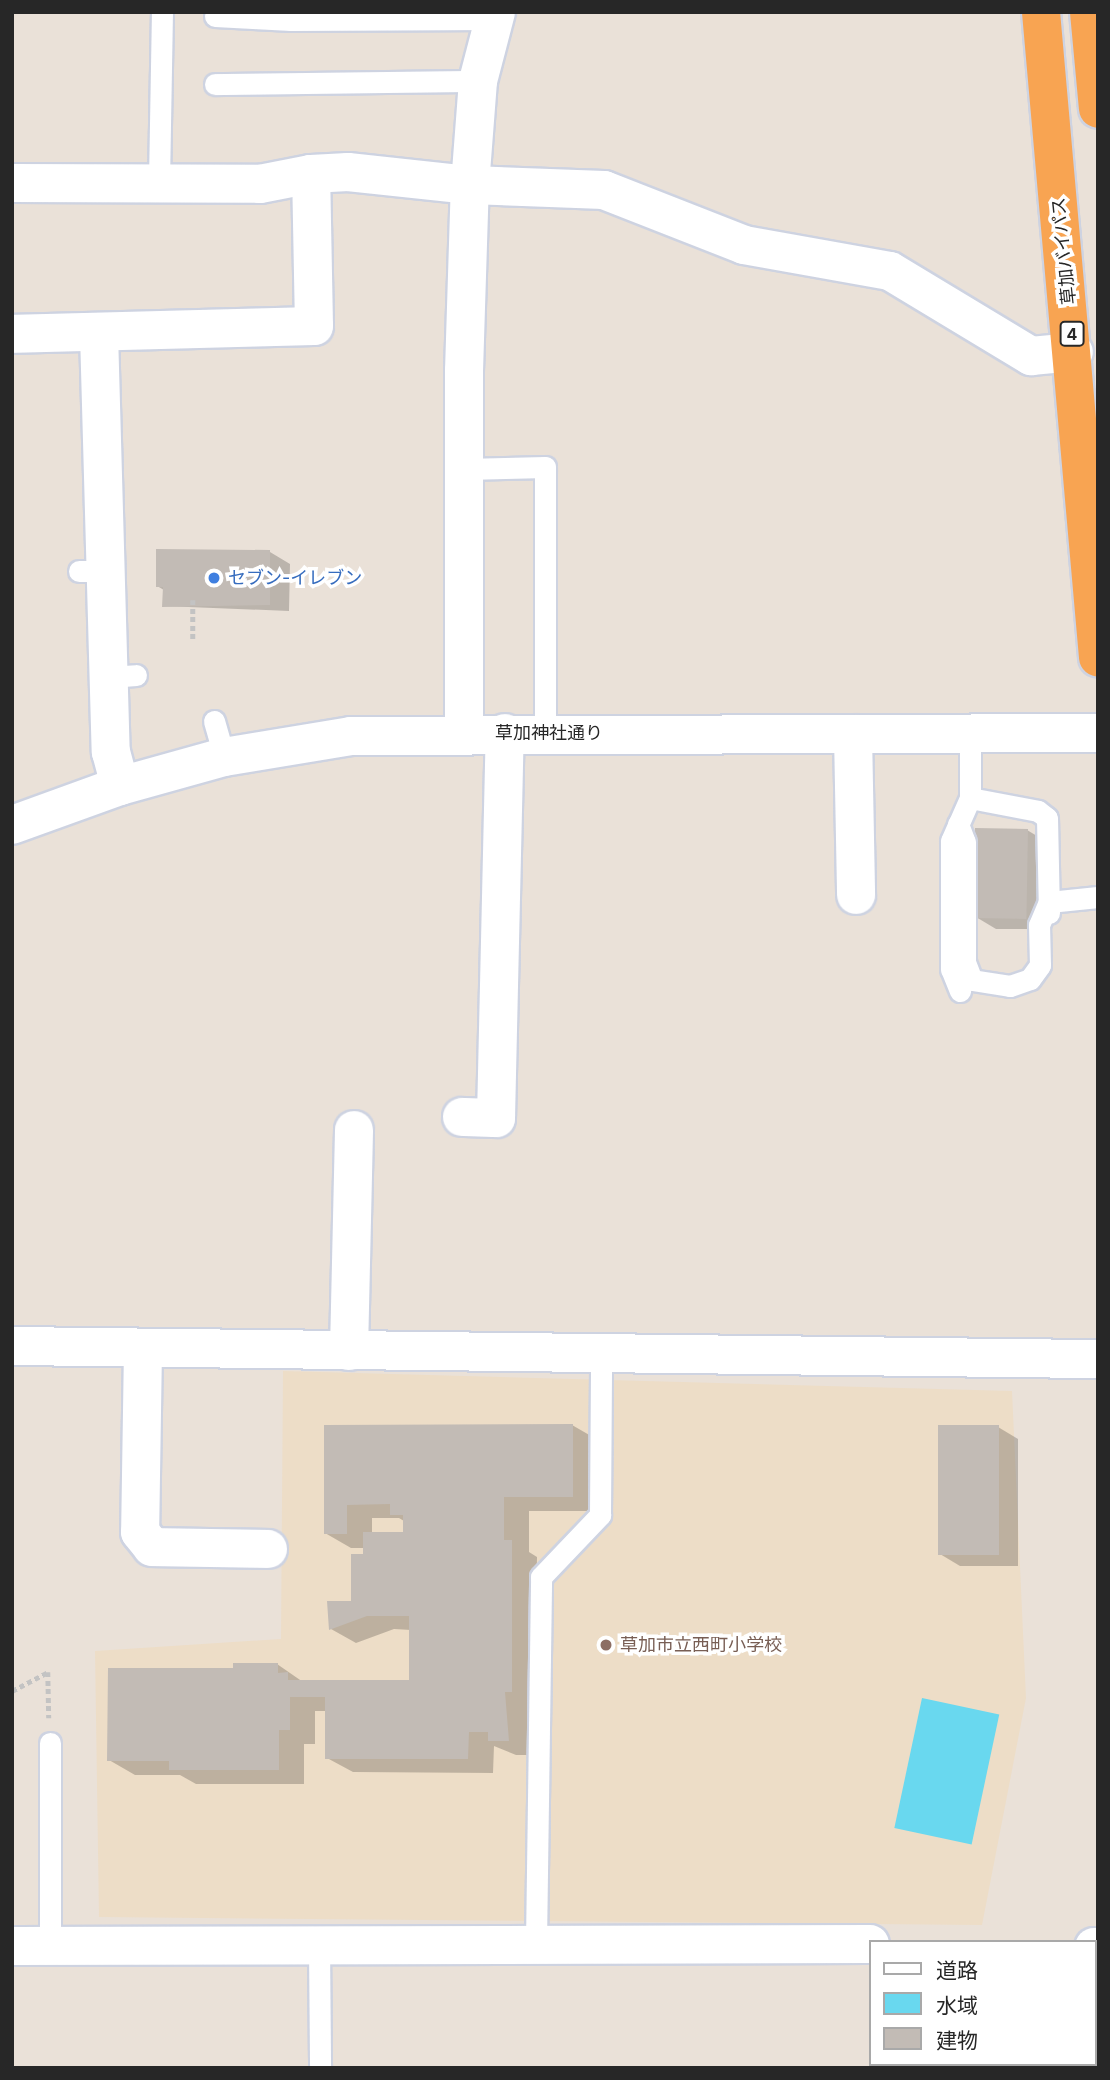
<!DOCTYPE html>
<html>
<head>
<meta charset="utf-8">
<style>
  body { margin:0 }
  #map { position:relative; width:1110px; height:2080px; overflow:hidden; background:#eae1d8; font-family:Inter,"Noto Sans JP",sans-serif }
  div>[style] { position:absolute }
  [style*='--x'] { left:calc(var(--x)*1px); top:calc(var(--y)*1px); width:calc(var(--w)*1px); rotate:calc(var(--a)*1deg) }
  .education>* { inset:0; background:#edddc7 }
  .water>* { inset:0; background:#69d8ef; transform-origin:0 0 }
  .shadow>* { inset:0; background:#0003 }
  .building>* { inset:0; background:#c2bbb5; transform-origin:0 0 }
  .path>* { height:4.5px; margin-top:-2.25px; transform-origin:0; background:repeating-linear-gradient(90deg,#c3c3c3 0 5px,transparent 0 8.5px) }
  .roads { filter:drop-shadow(2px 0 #ced3e1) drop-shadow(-2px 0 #ced3e1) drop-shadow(0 2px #ced3e1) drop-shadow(0 -2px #ced3e1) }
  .service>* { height:21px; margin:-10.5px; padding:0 10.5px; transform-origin:10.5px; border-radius:10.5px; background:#fff }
  .minor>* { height:38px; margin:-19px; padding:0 19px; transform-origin:19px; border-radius:19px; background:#fff }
  .tertiary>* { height:38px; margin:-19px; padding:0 19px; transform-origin:19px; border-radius:19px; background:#fff }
  .trunk>* { height:38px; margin:-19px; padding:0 19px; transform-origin:19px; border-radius:19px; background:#f8a452 }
  .dots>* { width:19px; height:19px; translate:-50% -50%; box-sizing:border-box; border:4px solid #fff; border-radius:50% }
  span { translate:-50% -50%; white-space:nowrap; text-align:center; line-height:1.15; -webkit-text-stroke:7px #fff; paint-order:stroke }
  .shield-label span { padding:2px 5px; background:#fff; border:2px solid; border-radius:5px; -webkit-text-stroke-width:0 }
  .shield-label { font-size:16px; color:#272727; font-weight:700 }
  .street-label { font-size:18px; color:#272727 }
  .shop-label { font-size:18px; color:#366cbe }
  .left { translate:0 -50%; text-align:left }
  .education-label { font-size:18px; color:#785e54 }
  .frame { position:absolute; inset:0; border:14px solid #272727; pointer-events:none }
  .legend { position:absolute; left:869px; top:1940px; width:228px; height:126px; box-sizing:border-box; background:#fff; border:2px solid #a9a9a9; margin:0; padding:9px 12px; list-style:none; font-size:21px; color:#272727 }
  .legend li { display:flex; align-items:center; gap:14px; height:35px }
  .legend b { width:35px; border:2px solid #a9a9a9 }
</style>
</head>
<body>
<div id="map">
  <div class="education">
    <div style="clip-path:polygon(283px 1371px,1012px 1391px,1026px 1698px,982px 1925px,99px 1917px,95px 1651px,281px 1639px)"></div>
  </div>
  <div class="water">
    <div style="left:922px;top:1698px;width:79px;height:133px;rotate:12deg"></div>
  </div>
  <div class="shadow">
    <div style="clip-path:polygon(270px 552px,290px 564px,289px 611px,164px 606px,164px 590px,157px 586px)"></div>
    <div style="clip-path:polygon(1027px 830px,1047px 842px,1046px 929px,996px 929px,976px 917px)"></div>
    <div style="clip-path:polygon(evenodd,572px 1425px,598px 1440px,598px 1511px,529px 1511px,529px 1552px,537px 1557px,534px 1755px,516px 1755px,494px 1746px,493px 1773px,353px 1772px,327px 1758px,327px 1711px,315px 1711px,315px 1744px,304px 1744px,304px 1784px,196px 1784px,180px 1775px,135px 1775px,109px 1760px,235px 1670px,277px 1664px,303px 1682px,410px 1682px,411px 1630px,394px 1629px,356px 1643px,331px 1629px,353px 1602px,365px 1548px,351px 1548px,325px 1533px,325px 1427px,572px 1425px,372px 1518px,399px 1518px,404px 1521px,404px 1534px,372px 1534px,372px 1518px)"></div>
    <div style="clip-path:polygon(998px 1427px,1018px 1439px,1018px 1566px,960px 1566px,940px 1554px)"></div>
  </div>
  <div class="building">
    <div style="clip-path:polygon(156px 549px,270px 550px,270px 605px,162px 607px,163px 587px,156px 587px)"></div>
    <div style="left:975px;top:828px;width:53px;height:90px;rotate:1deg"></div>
    <div style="clip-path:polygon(573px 1424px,573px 1497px,504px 1497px,504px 1540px,512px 1540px,512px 1692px,505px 1692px,509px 1741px,488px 1741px,488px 1732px,469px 1732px,468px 1759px,325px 1759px,325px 1697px,290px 1697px,290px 1730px,279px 1730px,279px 1770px,169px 1770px,169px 1761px,107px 1761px,108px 1668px,233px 1668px,233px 1663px,278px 1663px,278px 1673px,288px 1672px,288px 1680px,409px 1680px,409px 1616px,367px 1616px,329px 1630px,327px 1601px,351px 1601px,351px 1554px,363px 1554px,363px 1532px,403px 1532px,403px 1515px,390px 1515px,390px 1504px,347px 1505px,347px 1534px,324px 1534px,324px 1425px)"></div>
    <div style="left:999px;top:1425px;width:130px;height:61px;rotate:90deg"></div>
  </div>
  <div class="path">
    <div style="--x:193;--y:600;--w:40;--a:90"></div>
    <div style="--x:12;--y:1691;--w:41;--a:-27.8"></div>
    <div style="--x:48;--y:1672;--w:46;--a:88.8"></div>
  </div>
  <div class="roads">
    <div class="service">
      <div style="--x:215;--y:16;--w:76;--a:3"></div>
      <div style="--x:291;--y:20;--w:204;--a:-0.3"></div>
      <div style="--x:215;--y:84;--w:263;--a:-0.7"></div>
      <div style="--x:159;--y:182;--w:170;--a:-89"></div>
      <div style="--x:465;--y:469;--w:80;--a:-1.4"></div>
      <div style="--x:545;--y:467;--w:265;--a:90"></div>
      <div style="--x:79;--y:571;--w:27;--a:0"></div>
      <div style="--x:109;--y:677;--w:27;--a:-4"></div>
      <div style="--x:214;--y:721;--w:37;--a:74"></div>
      <div style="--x:970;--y:798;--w:69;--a:10.8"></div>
      <div style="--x:1038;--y:811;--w:11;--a:38"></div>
      <div style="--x:1047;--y:818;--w:95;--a:88.8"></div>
      <div style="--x:958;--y:824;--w:19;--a:69"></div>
      <div style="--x:965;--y:842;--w:120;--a:90"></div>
      <div style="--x:965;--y:962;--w:19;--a:69"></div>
      <div style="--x:972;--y:980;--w:38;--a:9"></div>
      <div style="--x:1010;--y:986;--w:21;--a:-19"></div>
      <div style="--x:1030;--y:979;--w:17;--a:-54"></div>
      <div style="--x:1040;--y:965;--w:40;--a:-91.4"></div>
      <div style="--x:1039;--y:925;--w:25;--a:-67"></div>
      <div style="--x:1049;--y:902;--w:49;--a:-5.8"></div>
      <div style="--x:960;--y:991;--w:24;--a:-112"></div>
      <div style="--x:951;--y:969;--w:128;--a:-90"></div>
      <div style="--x:951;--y:841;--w:47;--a:-66.2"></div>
      <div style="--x:970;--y:798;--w:64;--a:-90"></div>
      <div style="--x:536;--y:1943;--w:366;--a:-89.2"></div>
      <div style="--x:541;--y:1577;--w:86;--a:-46.4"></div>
      <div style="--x:600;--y:1515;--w:162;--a:-89.6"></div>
      <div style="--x:319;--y:1945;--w:123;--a:89.5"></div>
      <div style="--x:50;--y:1946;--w:203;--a:-90"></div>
    </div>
    <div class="minor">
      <div style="--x:12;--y:183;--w:248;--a:0.2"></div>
      <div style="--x:260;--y:184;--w:52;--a:-11.1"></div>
      <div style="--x:311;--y:174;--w:37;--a:-3"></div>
      <div style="--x:348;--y:172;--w:123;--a:6.1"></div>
      <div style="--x:470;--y:185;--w:134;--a:2.1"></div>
      <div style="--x:604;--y:190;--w:150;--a:21.4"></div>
      <div style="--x:744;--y:245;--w:148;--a:10.1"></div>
      <div style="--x:890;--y:271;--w:165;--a:31.1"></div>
      <div style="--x:1031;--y:356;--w:43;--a:-5.3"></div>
      <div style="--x:99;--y:333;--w:419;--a:88.4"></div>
      <div style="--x:111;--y:752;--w:35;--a:75"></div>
      <div style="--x:12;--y:334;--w:302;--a:-1.5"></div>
      <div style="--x:314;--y:326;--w:152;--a:-91.1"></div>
      <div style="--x:464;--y:733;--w:362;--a:-90"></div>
      <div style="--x:464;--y:371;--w:186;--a:-88.2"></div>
      <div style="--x:470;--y:185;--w:104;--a:-85.6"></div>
      <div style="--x:478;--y:81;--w:71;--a:-75.4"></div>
      <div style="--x:853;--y:734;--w:161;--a:88.9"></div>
      <div style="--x:462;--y:1117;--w:34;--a:2"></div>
      <div style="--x:496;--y:1118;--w:385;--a:-88.7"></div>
      <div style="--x:12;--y:1346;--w:1086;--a:0.69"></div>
      <div style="--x:143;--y:1348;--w:184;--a:90.9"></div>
      <div style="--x:140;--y:1532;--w:19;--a:51"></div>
      <div style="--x:152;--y:1547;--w:116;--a:1"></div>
      <div style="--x:349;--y:1351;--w:221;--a:-88.7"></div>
      <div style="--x:12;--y:1946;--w:858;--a:-0.13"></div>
      <div style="--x:1094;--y:1947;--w:4;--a:0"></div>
    </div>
    <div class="tertiary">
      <div style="--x:12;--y:825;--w:115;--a:-19.9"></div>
      <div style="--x:120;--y:786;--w:108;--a:-15.6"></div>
      <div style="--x:224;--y:757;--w:129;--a:-9.4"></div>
      <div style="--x:351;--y:736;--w:747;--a:-0.23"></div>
    </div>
    <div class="trunk">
      <div style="--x:1041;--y:12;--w:648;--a:84.95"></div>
      <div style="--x:1089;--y:12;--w:97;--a:84.7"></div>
    </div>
  </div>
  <div class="dots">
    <div style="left:214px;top:578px;background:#3f7fe0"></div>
    <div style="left:606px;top:1645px;background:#8d6e63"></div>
  </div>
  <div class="shield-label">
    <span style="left:1072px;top:334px">4</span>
  </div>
  <div class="street-label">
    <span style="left:1064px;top:251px;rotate:-96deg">草加バイパス</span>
    <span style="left:549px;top:733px">草加神社通り</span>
  </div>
  <div class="shop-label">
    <span class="left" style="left:228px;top:578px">セブン-イレブン</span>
  </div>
  <div class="education-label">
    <span class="left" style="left:620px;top:1645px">草加市立西町小学校</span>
  </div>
  <div class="frame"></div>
  <ul class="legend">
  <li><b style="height:9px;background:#fff"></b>道路</li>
  <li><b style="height:19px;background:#69d8ef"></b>水域</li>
  <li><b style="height:19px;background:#c2bbb5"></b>建物</li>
  </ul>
</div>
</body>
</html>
